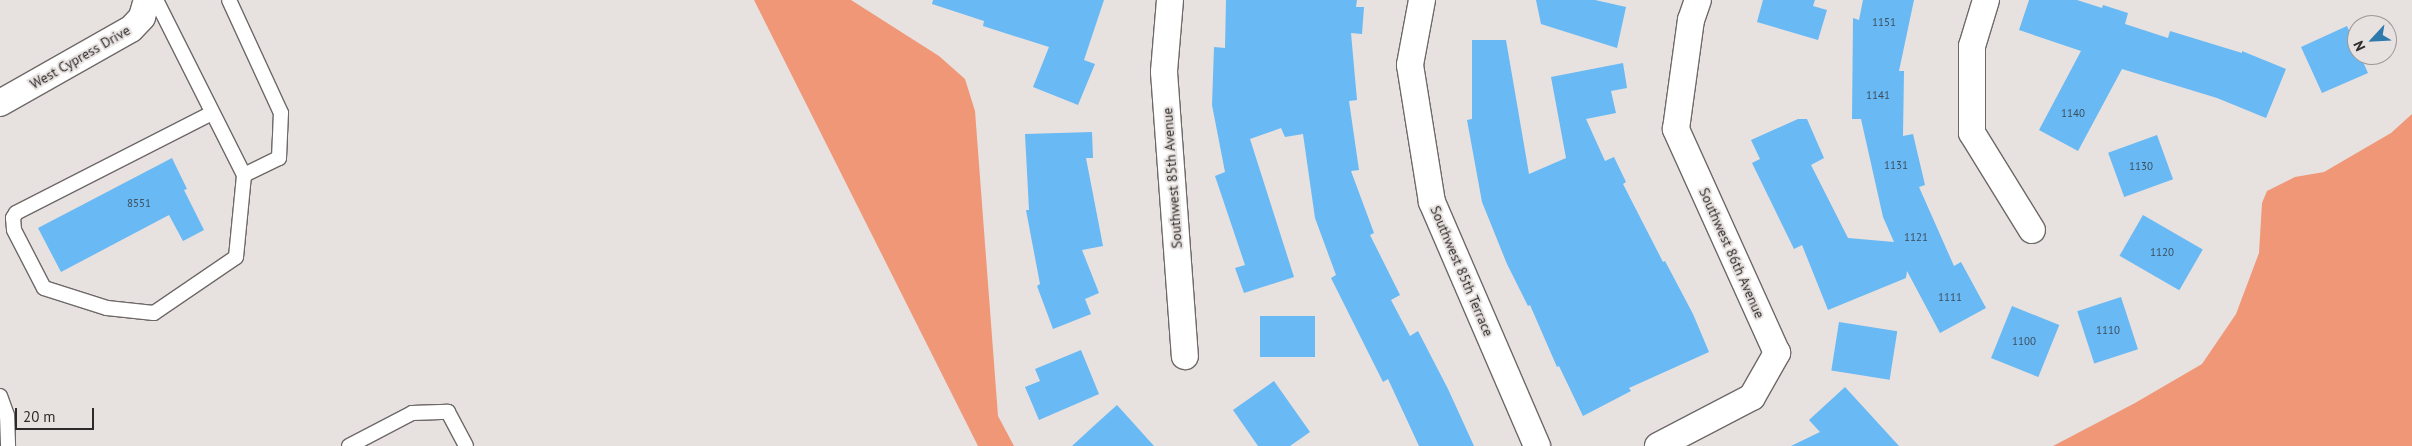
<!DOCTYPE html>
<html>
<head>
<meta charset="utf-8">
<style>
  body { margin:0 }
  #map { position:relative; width:2412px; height:446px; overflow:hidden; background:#e7e1df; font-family:"PT Sans",sans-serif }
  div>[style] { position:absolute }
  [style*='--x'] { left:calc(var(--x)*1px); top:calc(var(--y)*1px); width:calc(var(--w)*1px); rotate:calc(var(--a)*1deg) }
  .water>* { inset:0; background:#f09778 }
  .building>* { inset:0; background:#69b9f4; transform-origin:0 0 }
  .roads { filter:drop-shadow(1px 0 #6e6968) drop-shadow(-1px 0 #6e6968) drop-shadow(0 1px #6e6968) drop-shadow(0 -1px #6e6968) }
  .lane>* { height:14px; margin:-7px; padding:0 7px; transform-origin:7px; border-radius:7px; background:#fff }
  .street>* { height:26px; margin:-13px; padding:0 13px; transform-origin:13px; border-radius:13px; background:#fff }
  span { translate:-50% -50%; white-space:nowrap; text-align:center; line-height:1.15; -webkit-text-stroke:4px #e7e1df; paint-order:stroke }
  .number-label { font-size:11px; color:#3c4e5c }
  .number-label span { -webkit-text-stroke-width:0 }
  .street-label { font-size:14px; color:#2d2b2a }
  .north { position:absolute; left:2347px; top:15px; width:50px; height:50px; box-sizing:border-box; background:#e7e1df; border:1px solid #9d9897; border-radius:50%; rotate:245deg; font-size:14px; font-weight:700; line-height:20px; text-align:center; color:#2d2b2a }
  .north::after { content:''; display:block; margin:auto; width:18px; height:22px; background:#2f7aad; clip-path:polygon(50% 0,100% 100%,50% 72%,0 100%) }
  .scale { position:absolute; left:15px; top:408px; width:79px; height:22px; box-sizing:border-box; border:2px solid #2d2b2a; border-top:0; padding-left:6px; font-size:15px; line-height:18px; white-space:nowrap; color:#2d2b2a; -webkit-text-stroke:4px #e7e1df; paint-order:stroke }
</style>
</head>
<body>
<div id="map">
  <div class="water">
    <div style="clip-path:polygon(754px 0,851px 0,939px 56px,965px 79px,975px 111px,998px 416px,1014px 446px,978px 446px)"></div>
    <div style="clip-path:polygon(2412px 114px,2412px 446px,2053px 446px,2135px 403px,2202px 364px,2236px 314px,2259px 253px,2262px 203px,2267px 191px,2295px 177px,2324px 172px,2391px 133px)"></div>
  </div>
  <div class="building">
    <div style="clip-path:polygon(933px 0,1104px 0,1084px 60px,1095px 64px,1078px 105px,1033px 87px,1049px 47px,983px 26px,984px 21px,932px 4px)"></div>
    <div style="clip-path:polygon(1226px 0,1357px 0,1356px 7px,1364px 7px,1362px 34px,1351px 33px,1357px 100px,1349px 101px,1359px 170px,1351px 171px,1374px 233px,1370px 235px,1400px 295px,1391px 300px,1410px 336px,1418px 331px,1448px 389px,1474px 446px,1419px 446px,1388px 379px,1383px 382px,1331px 278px,1336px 275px,1315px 218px,1303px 134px,1285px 137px,1281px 128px,1250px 139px,1294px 277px,1244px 293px,1235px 268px,1245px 265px,1215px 176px,1225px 172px,1212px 105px,1214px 47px,1225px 48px)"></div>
    <div style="clip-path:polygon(1536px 0,1595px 0,1626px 7px,1617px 48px,1541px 24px)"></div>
    <div style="clip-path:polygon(1763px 0,1815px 0,1813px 6px,1827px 10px,1818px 40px,1757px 22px)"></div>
    <div style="clip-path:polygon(1863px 0,1914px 0,1899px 71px,1904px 71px,1903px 136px,1913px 134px,1925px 185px,1919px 187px,1954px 266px,1961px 262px,1986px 308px,1940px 333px,1907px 271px,1906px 278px,1828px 310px,1802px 245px,1794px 249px,1752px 163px,1760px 159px,1751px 140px,1798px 119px,1807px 119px,1824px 158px,1811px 165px,1848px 238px,1894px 242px,1883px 217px,1861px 119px,1852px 119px,1853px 18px,1859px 20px)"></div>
    <div style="clip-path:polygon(2029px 0,2077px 0,2102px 8px,2103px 5px,2128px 13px,2125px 24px,2168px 38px,2170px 31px,2242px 53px,2242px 51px,2286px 69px,2266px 118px,2217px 98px,2122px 69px,2078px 151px,2039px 130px,2081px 51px,2019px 30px)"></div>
    <div style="clip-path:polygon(2347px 26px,2357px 48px,2357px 55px,2360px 55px,2368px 73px,2322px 93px,2301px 47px)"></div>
    <div style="clip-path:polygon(1472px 40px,1506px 40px,1529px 174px,1566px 158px,1551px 77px,1623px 63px,1627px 88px,1611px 91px,1616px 113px,1586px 119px,1605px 161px,1614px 157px,1626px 182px,1623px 184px,1663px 262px,1665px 261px,1693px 314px,1709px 352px,1629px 388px,1631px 391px,1583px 416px,1559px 366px,1557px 367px,1530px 305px,1528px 306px,1507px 264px,1482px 202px,1467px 120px,1472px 119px)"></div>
    <div style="clip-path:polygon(1092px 132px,1093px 158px,1086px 158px,1103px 246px,1082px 250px,1099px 293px,1085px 299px,1091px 314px,1053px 329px,1037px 286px,1040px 284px,1026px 210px,1029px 210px,1025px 134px)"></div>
    <div style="left:2157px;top:135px;width:47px;height:52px;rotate:70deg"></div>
    <div style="clip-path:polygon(172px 158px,187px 189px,184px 190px,204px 230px,183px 241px,169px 215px,61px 272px,38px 228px)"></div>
    <div style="left:2143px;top:215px;width:69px;height:47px;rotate:30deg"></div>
    <div style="left:2121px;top:297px;width:55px;height:46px;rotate:72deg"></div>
    <div style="left:2012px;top:306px;width:51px;height:56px;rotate:22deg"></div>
    <div style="left:1260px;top:316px;width:55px;height:41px"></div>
    <div style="left:1839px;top:322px;width:59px;height:49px;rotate:9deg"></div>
    <div style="clip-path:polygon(1081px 350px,1099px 394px,1039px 420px,1025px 387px,1040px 381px,1035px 369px)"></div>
    <div style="clip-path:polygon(1274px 381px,1310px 432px,1290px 446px,1258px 446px,1233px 410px)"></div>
    <div style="clip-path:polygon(1845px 387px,1899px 446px,1791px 446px,1820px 432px,1809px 420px)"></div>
    <div style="clip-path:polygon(1117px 405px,1154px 446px,1072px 446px,1097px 423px)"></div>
  </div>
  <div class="roads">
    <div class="lane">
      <div style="--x:156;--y:0;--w:196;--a:63.3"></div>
      <div style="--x:244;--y:175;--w:39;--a:-26"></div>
      <div style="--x:279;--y:158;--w:45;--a:-87.5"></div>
      <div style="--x:281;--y:113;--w:124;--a:-114.7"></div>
      <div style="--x:212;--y:113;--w:220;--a:153"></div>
      <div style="--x:16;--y:213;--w:6;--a:121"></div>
      <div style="--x:13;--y:218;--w:12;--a:85"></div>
      <div style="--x:14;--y:230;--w:65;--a:62.7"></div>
      <div style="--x:44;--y:288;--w:66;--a:17.6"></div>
      <div style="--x:107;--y:308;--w:47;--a:6.1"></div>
      <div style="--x:154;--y:313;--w:99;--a:-34.3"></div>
      <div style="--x:236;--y:257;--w:82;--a:-84.4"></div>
      <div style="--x:0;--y:396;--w:20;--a:70"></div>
      <div style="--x:7;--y:415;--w:31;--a:88"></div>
      <div style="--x:349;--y:446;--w:71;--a:-27.6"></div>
      <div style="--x:412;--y:413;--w:36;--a:-2"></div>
      <div style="--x:448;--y:412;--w:38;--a:62"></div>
    </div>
    <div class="street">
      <div style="--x:1170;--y:0;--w:72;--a:94.8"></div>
      <div style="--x:1164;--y:72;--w:285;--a:85.8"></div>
      <div style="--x:1422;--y:0;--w:66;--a:100.5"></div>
      <div style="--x:1410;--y:65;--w:139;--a:80.9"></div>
      <div style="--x:1432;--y:202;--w:266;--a:66.7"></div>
      <div style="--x:1986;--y:0;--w:48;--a:106.9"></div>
      <div style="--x:1972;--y:46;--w:87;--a:90"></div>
      <div style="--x:1972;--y:133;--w:114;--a:58.3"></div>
      <div style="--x:0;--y:103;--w:150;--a:-29.5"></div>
      <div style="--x:131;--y:29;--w:16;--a:-47"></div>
      <div style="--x:142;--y:17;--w:18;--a:-74"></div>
      <div style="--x:1658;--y:446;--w:106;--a:-27.5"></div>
      <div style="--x:1752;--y:397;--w:51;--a:-60.4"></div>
      <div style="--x:1777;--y:353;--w:246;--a:-114.3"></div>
      <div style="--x:1676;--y:129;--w:110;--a:-82.2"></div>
      <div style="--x:1691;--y:20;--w:21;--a:-71"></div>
    </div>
  </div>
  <div class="number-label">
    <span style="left:1884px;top:22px">1151</span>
    <span style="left:1878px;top:95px">1141</span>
    <span style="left:2073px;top:113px">1140</span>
    <span style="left:1896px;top:165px">1131</span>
    <span style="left:2141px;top:166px">1130</span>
    <span style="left:139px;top:203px">8551</span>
    <span style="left:1916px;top:237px">1121</span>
    <span style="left:2162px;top:252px">1120</span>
    <span style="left:1950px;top:297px">1111</span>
    <span style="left:2108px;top:330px">1110</span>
    <span style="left:2024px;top:341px">1100</span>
  </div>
  <div class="street-label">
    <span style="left:80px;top:57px;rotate:-30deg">West Cypress Drive</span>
    <span style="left:1172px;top:178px;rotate:-94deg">Southwest 85th Avenue</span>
    <span style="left:1732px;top:253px;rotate:66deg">Southwest 86th Avenue</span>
    <span style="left:1462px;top:271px;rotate:67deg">Southwest 85th Terrace</span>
  </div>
  <div class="north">N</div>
  <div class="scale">20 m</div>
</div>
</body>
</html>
